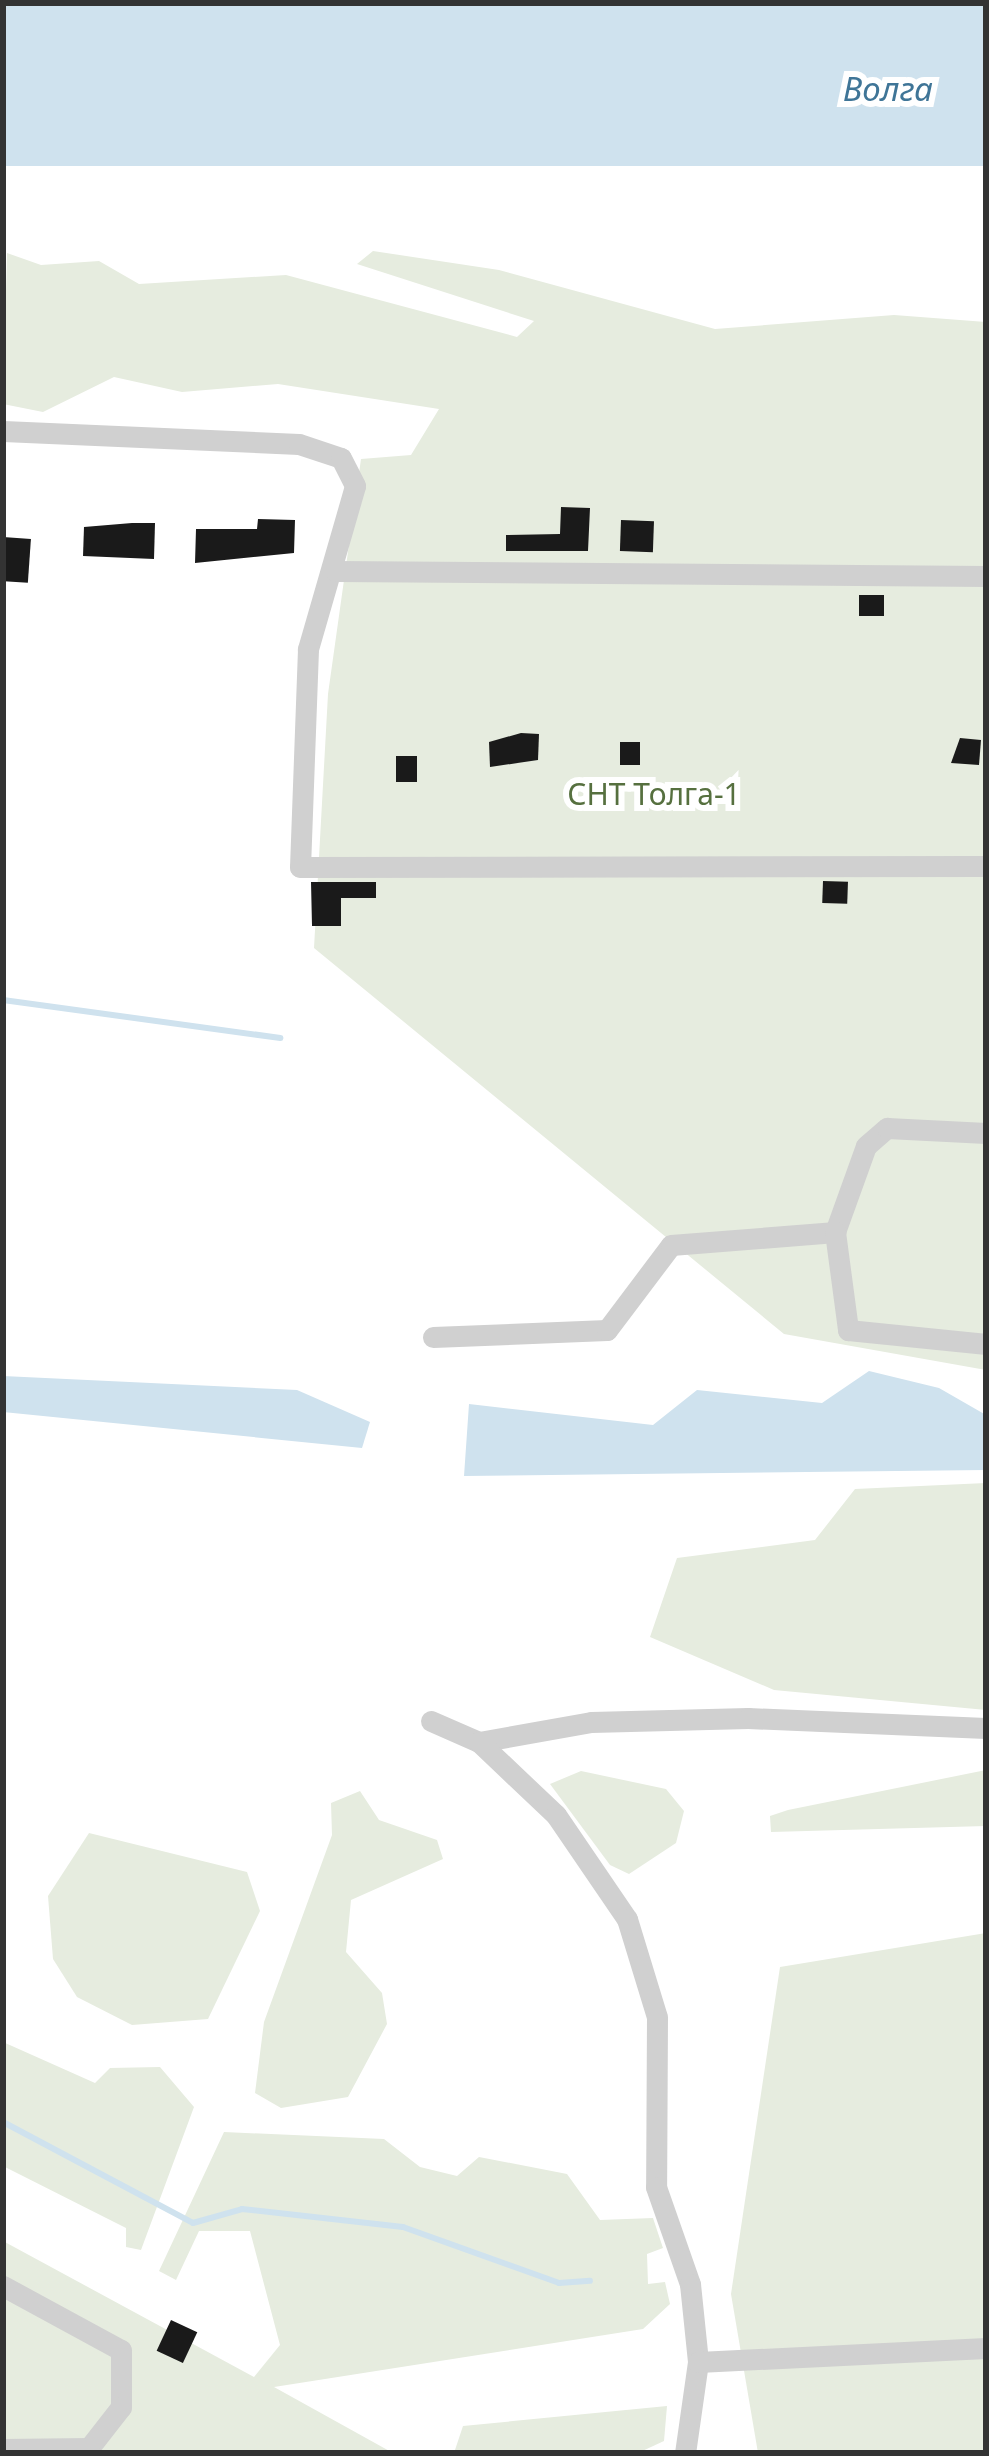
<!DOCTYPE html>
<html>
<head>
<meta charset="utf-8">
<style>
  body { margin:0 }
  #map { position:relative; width:989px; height:2456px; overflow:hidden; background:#fff; font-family:"Noto Sans",sans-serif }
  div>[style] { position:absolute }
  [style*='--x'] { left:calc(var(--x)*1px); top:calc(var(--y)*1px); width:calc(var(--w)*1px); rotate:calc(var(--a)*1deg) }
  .green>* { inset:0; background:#e6ecdf }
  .water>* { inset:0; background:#cfe2ee; transform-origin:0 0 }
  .stream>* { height:6px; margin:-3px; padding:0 3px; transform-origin:3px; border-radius:3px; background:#cfe2ee }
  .building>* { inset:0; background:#1a1a1a; transform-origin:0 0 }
  .minor>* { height:21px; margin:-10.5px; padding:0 10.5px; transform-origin:10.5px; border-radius:10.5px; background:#d0d0d0 }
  span { translate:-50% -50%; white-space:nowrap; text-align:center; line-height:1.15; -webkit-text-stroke:12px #fff; paint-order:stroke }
  .park-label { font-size:30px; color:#56703f }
  .water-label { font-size:33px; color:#3f7597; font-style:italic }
  .frame { position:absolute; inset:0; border:6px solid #333; pointer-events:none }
</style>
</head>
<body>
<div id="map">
  <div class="green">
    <div style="clip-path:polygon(373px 251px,499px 270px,715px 329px,894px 315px,986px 322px,986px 1370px,784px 1334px,314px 948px,328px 694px,361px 459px,411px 455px,439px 409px,278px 384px,182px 392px,114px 377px,43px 412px,3px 404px,7px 253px,41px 265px,99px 261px,139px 284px,286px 275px,517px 337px,534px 321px,357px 264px)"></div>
    <div style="clip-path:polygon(986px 1483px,986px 1710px,774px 1690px,650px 1637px,677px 1558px,815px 1540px,855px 1489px)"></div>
    <div style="clip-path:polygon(986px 1770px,986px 1826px,771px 1832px,770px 1816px,788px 1810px)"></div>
    <div style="clip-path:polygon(581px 1771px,666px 1789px,684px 1811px,676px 1843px,629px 1874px,610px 1865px,550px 1784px)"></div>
    <div style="clip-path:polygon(360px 1791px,379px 1820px,437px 1840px,443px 1859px,351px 1900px,346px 1952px,382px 1993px,387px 2024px,348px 2097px,281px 2108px,255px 2093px,264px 2022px,332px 1835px,331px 1803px)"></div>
    <div style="clip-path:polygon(89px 1833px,247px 1872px,260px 1911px,208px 2019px,132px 2025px,77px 1997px,53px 1959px,48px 1896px)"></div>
    <div style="clip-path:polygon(986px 1933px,986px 2453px,758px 2453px,731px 2294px,780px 1967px)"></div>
    <div style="clip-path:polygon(3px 2042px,95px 2083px,110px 2068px,160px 2067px,194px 2107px,141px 2250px,126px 2247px,126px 2228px,3px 2166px)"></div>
    <div style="clip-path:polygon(224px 2132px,384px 2139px,420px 2167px,457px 2176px,479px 2157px,567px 2174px,600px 2220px,653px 2218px,663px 2248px,647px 2254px,648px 2284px,665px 2282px,670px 2304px,643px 2329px,274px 2387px,393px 2453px,3px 2453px,3px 2241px,254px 2377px,280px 2345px,250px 2231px,199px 2231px,176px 2280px,159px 2271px)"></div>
    <div style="clip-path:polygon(667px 2406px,664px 2441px,638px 2453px,454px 2453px,463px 2426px)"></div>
  </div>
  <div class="water">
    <div style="left:3px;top:3px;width:983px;height:163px"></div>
    <div style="clip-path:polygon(869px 1371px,939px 1388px,986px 1415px,986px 1470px,464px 1476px,469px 1404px,653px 1425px,697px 1390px,822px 1403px)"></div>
    <div style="clip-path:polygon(3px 1376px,297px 1390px,370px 1422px,362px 1448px,3px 1412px)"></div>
  </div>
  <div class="stream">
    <div style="--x:3;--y:1000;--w:280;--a:7.8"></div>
    <div style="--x:3;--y:2122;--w:215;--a:28"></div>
    <div style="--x:193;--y:2223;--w:51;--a:-15.9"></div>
    <div style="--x:242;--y:2209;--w:162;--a:6.4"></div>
    <div style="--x:403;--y:2227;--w:166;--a:19.7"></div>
    <div style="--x:559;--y:2283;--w:31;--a:-4"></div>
  </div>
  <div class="building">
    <div style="clip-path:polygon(561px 507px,590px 508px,588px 551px,506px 551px,506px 535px,560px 534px)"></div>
    <div style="clip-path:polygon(258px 519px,295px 520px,294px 553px,195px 563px,196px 529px,257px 529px)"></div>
    <div style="left:621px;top:520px;width:33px;height:31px;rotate:2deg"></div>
    <div style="clip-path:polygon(132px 523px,155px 523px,154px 559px,83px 556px,84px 527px)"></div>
    <div style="left:3px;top:537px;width:28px;height:44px;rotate:4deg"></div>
    <div style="left:859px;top:595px;width:25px;height:21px"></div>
    <div style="clip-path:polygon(521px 733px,539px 734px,538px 760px,490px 767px,489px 742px)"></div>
    <div style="clip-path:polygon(960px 738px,981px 740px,979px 765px,951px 763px)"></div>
    <div style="left:620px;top:742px;width:20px;height:23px"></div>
    <div style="left:396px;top:756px;width:21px;height:26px"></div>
    <div style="left:823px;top:881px;width:25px;height:22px;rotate:2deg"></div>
    <div style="clip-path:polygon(311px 882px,376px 882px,376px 898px,341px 898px,341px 926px,312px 926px)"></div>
    <div style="left:171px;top:2320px;width:29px;height:34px;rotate:25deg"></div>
  </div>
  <div class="minor">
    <div style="--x:3;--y:431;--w:296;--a:2.5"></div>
    <div style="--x:299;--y:444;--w:44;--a:18.4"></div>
    <div style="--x:341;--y:458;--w:31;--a:63"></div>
    <div style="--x:355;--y:486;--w:170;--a:106.1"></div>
    <div style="--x:308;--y:649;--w:218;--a:92.1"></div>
    <div style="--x:300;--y:867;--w:686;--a:-0.08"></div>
    <div style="--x:335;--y:571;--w:651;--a:0.44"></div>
    <div style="--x:835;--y:1232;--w:91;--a:-70.2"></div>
    <div style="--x:866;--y:1146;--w:28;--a:-41"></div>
    <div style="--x:887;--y:1128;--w:99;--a:2.9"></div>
    <div style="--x:433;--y:1337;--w:174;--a:-2.3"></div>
    <div style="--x:607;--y:1330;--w:106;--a:-53"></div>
    <div style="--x:671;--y:1245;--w:165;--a:-4.5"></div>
    <div style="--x:835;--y:1232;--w:99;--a:82.4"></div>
    <div style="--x:848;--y:1330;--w:139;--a:5.8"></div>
    <div style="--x:431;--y:1721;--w:52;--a:23.6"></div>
    <div style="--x:479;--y:1742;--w:114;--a:-10.1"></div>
    <div style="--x:591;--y:1722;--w:157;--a:-1.5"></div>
    <div style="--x:748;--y:1718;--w:238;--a:2.4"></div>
    <div style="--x:479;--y:1742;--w:106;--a:43.5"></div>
    <div style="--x:556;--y:1815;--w:126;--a:55.7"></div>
    <div style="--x:627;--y:1919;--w:102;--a:73"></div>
    <div style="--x:657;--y:2017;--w:170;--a:90.3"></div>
    <div style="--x:656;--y:2187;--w:103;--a:70.7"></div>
    <div style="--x:690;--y:2284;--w:78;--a:84.1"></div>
    <div style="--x:698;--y:2362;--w:92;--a:98.1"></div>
    <div style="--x:3;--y:2286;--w:134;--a:28.5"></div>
    <div style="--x:121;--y:2350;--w:57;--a:90"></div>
    <div style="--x:121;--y:2407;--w:52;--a:128"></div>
    <div style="--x:89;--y:2448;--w:86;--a:179.3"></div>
    <div style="--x:698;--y:2362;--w:288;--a:-2.8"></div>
  </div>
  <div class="park-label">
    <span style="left:654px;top:794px">СНТ Толга-1</span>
  </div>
  <div class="water-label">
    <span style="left:888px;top:89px">Волга</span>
  </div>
  <div class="frame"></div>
</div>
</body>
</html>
